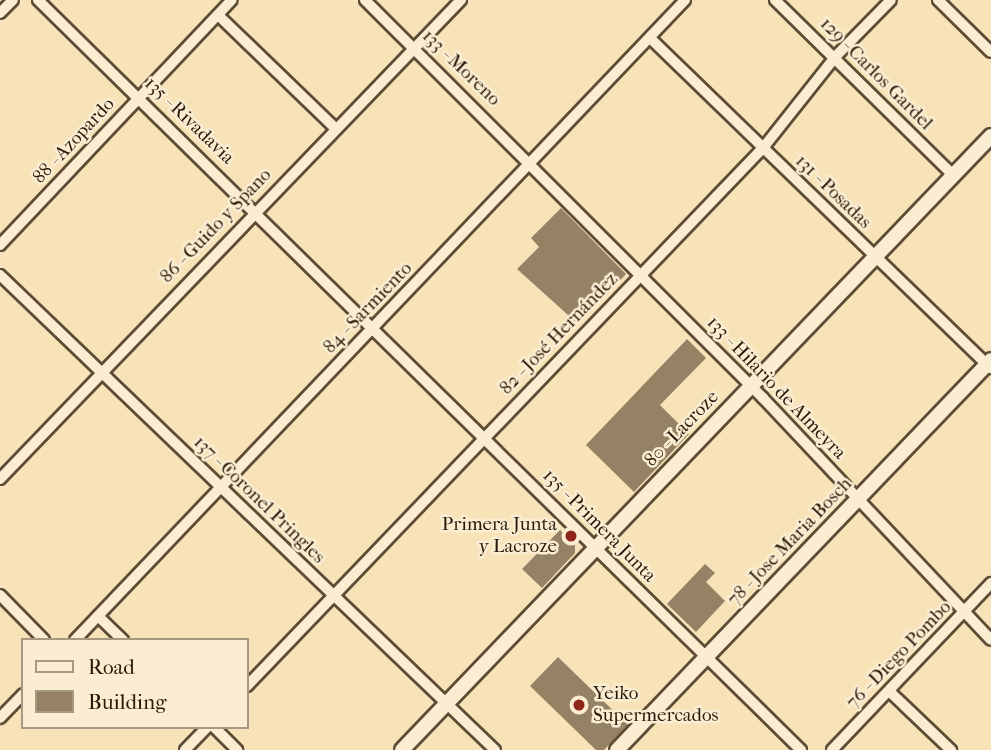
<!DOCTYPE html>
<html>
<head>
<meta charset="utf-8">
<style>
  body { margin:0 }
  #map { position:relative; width:991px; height:750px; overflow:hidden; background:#f8e3b9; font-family:"IM FELL French Canon",serif }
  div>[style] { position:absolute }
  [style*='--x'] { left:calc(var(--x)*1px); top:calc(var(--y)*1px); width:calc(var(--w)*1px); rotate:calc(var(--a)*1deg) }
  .building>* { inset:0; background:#958265 }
  .roads { filter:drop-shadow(2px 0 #5e4c36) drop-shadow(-2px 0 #5e4c36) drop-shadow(0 2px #5e4c36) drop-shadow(0 -2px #5e4c36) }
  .minor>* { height:10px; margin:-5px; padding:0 5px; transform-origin:5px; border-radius:5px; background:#faedd2 }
  .tertiary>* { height:14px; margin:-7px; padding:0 7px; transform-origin:7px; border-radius:7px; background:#faedd2 }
  .dots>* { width:19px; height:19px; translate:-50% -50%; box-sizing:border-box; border:4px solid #faedd2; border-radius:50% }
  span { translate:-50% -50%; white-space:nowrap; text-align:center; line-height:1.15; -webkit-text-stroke:5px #faedd2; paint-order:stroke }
  .street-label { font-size:19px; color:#2a190a }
  .poi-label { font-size:19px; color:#2a190a }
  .right { translate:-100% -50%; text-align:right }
  .left { translate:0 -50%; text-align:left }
  .legend { position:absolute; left:21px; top:638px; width:228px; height:91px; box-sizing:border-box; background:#faedd2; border:2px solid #a79882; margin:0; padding:9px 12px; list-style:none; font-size:21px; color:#2a190a }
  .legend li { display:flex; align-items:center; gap:14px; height:35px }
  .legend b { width:35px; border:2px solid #a79882 }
</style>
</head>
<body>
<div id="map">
  <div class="building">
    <div style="clip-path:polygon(561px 208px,626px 274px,578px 324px,517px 269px,539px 247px,531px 238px)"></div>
    <div style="clip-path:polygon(687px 339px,706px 358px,660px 405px,689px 434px,634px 492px,586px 445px)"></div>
    <div style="clip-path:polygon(560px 530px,575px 545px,575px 553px,542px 588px,522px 569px)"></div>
    <div style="clip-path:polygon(705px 564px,715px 573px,706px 582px,725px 601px,696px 632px,667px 604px)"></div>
    <div style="clip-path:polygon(558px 657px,628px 725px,604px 750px,596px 750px,530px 686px)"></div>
  </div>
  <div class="roads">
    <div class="minor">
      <div style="--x:38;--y:0;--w:1070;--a:44.51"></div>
      <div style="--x:365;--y:0;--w:563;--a:45"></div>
      <div style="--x:763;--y:398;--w:332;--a:46.7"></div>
      <div style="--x:775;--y:0;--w:248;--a:44.5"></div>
      <div style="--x:938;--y:0;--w:74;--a:44.5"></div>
      <div style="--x:0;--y:13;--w:18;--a:-45"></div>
      <div style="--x:218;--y:15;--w:164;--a:44"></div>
      <div style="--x:651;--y:39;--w:473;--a:44.1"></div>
      <div style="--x:0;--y:245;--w:337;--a:-46.6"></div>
      <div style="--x:0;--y:275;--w:686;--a:43.82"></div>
      <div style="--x:0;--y:479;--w:665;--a:-46.1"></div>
      <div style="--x:0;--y:595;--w:63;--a:45.6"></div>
      <div style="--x:98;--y:616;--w:35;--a:44"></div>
      <div style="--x:75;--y:640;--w:884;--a:-46.37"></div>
      <div style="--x:247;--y:686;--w:745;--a:-46.2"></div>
      <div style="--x:763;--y:148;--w:117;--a:-51.6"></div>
      <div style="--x:836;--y:56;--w:78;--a:-45.5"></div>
      <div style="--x:889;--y:691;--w:86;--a:43.6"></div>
      <div style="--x:0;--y:718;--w:33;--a:-46"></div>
      <div style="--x:214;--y:727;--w:33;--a:45"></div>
      <div style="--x:185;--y:750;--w:32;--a:-46"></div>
      <div style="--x:832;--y:750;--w:231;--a:-46.4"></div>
    </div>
    <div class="tertiary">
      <div style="--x:402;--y:750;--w:851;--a:-46.19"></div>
      <div style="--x:617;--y:750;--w:540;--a:-46.2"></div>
    </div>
  </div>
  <div class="dots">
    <div style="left:571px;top:536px;background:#8f2418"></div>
    <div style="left:579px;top:705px;background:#8f2418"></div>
  </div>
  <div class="street-label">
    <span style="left:461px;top:68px;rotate:44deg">133 - Moreno</span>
    <span style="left:876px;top:74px;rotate:45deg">129 - Carlos Gardel</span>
    <span style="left:189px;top:121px;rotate:44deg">135 - Rivadavia</span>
    <span style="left:74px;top:141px;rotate:-47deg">88 - Azopardo</span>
    <span style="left:833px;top:192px;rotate:44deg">131 - Posadas</span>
    <span style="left:216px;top:226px;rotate:-46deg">86 - Guido y Spano</span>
    <span style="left:368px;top:308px;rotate:-46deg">84 - Sarmiento</span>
    <span style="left:559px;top:334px;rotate:-46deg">82 - José Hernández</span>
    <span style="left:776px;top:388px;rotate:46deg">133 - Hilario de Almeyra</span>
    <span style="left:682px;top:429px;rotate:-46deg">80 - Lacroze</span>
    <span style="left:259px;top:500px;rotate:44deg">137 - Coronel Pringles</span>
    <span style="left:599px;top:526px;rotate:45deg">135 - Primera Junta</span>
    <span style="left:790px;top:542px;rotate:-46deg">78 - Jose Maria Bosch</span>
    <span style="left:899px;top:655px;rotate:-46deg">76 - Diego Pombo</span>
  </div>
  <div class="poi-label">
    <span class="right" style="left:557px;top:536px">Primera Junta<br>y Lacroze</span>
    <span class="left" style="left:593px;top:705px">Yeiko<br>Supermercados</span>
  </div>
  <ul class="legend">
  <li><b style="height:9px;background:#faedd2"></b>Road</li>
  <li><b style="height:19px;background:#958265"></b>Building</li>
  </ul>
</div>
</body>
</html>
